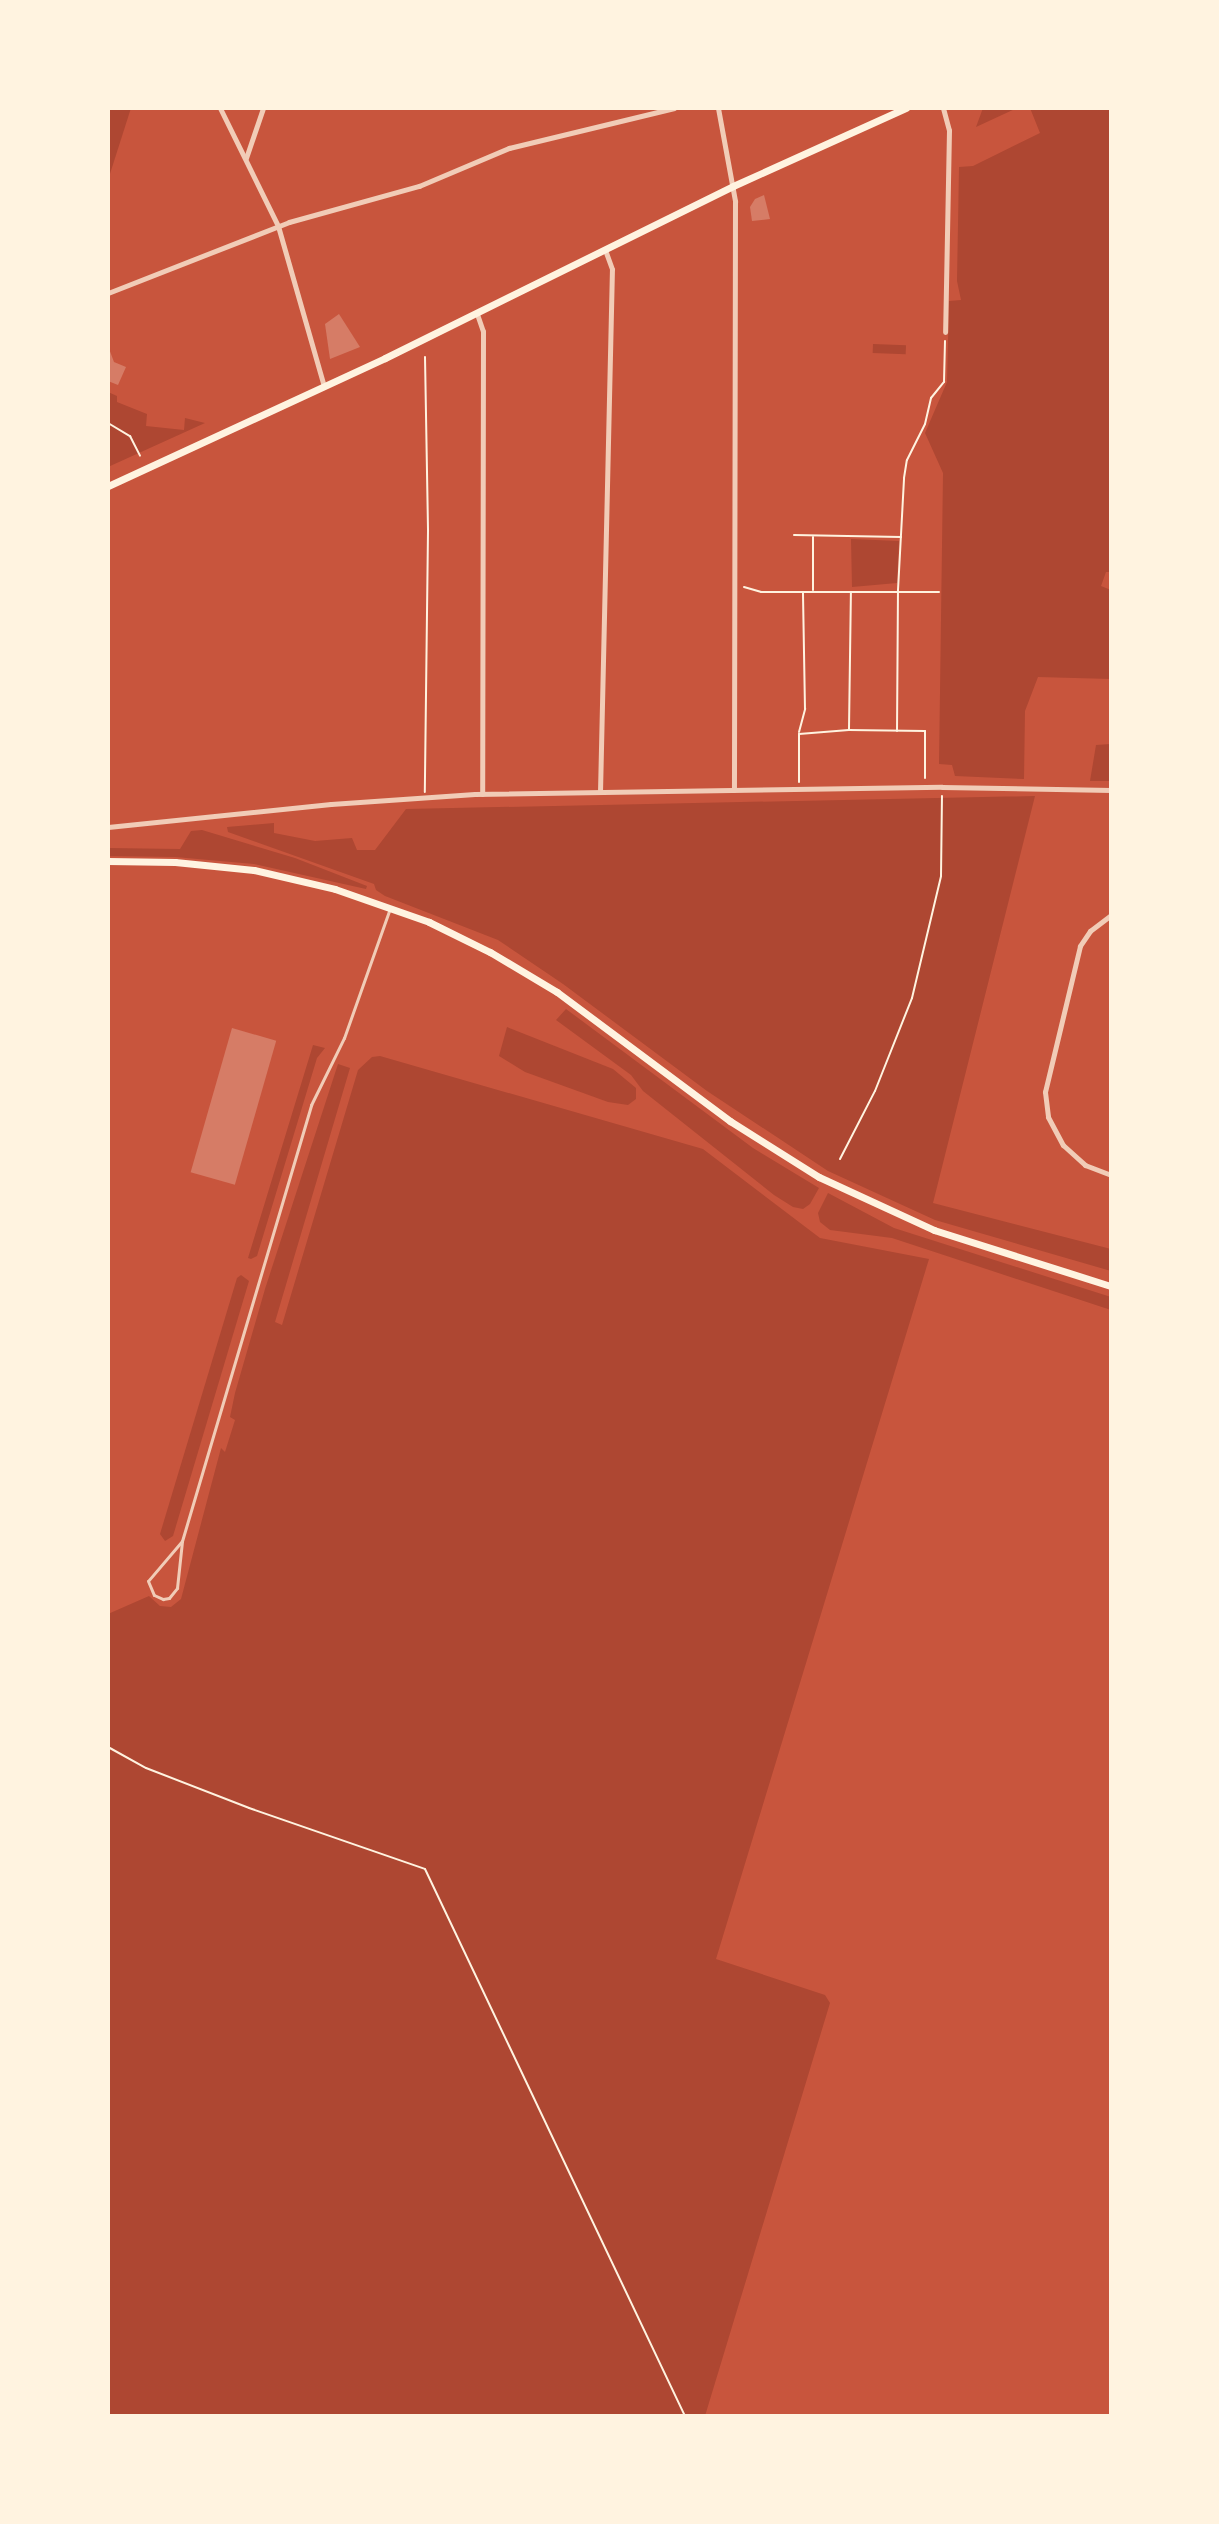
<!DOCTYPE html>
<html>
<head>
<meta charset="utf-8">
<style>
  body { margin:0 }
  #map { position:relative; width:1219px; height:2524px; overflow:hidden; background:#c8553d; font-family:Figtree,sans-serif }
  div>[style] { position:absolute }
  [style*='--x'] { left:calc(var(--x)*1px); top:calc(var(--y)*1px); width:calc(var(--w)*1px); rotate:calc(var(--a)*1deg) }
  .green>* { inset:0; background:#ae4732; transform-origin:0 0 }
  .building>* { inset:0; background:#d67c66; transform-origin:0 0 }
  .path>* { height:2px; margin:-1px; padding:0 1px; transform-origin:1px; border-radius:1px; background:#fff3e0 }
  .service>* { height:3px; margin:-1.5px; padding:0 1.5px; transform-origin:1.5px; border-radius:1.5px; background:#f1ccb7 }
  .minor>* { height:5px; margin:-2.5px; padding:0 2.5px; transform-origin:2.5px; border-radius:2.5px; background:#f1ccb7 }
  .secondary>* { height:7px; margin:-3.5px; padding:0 3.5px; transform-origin:3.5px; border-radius:3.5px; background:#fff3e0 }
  span { translate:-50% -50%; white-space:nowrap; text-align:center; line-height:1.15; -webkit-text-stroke:6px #fff3e0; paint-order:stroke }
  .frame { position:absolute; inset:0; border:110px solid #fff3e0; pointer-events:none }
</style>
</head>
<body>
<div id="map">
  <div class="green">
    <div style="clip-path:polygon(108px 108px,131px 108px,108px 180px)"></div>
    <div style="clip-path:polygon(983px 108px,1017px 108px,976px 127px)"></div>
    <div style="clip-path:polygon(1030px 108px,1111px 108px,1111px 572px,1106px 572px,1101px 586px,1111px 590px,1111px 679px,1038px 677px,1025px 711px,1024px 779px,955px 776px,952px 765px,939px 764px,943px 473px,925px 433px,947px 382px,949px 301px,961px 300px,957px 281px,959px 167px,973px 166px,1040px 133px)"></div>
    <div style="left:873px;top:344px;width:33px;height:9px;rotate:2deg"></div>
    <div style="clip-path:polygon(108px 392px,117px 396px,117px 402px,147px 414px,146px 426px,184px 430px,185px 418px,205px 423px,108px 467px)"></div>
    <div style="clip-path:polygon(851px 539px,899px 541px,897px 583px,852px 587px)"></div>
    <div style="clip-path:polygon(1111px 744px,1111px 781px,1090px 781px,1096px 745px)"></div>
    <div style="clip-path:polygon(1035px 796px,933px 1203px,1111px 1249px,1111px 1271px,935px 1220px,828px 1171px,707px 1091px,563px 984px,498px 940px,385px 896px,376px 890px,374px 884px,228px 832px,227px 827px,274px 823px,274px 833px,315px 841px,352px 838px,357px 850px,375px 850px,406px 809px)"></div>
    <div style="clip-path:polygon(202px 830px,295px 858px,367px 886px,366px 889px,254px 864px,175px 857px,108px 856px,108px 848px,180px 849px,191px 831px)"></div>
    <div style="clip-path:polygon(566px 1009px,753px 1148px,819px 1188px,810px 1204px,803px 1209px,793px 1207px,774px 1195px,643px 1091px,631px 1075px,556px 1020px)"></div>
    <div style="clip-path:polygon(507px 1027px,613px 1069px,636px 1088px,636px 1099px,628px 1105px,608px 1102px,525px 1072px,499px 1056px)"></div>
    <div style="clip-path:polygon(313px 1045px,325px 1048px,317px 1058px,257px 1256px,251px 1259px,248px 1258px)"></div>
    <div style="clip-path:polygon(380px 1056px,703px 1149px,820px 1238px,929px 1259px,716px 1959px,825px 1995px,830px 2003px,705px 2416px,108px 2416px,108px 1614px,149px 1596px,160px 1606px,171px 1607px,181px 1599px,221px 1448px,225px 1452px,235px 1420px,230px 1417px,235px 1393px,265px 1289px,338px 1064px,350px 1068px,275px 1322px,282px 1325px,358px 1070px,372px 1057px)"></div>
    <div style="clip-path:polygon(828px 1193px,894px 1228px,1111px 1297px,1111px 1310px,892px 1238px,830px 1230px,820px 1222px,818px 1213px)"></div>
    <div style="clip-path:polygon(241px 1275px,249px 1281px,173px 1536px,165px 1541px,160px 1534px,237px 1278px)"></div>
  </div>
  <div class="building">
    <div style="clip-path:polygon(764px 195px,770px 219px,752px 221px,750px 207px,755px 199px)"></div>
    <div style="clip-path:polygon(339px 314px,360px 347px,330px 359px,325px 324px)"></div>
    <div style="clip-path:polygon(108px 346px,114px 362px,126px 367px,118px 385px,108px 381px)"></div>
    <div style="left:232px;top:1028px;width:46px;height:150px;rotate:16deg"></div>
  </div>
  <div class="path">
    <div style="--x:425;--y:357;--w:174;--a:89"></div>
    <div style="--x:428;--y:531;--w:261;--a:90.7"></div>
    <div style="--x:108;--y:423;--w:26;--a:31"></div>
    <div style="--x:130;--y:436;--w:22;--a:63"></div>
    <div style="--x:794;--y:535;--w:107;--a:1.1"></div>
    <div style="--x:813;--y:537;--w:53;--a:90"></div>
    <div style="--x:744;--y:587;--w:18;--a:16"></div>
    <div style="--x:761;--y:592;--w:178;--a:0"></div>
    <div style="--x:849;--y:729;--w:137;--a:-89.2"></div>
    <div style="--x:897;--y:731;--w:141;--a:-89.6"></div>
    <div style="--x:898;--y:590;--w:112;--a:-86.9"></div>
    <div style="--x:904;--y:478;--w:18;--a:-81"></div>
    <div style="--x:907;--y:460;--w:40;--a:-63.4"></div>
    <div style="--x:925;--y:424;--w:27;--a:-77"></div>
    <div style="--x:931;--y:398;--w:21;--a:-51"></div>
    <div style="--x:944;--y:382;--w:41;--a:-88.6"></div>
    <div style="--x:799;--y:732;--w:24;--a:-75"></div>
    <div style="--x:805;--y:709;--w:117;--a:-91"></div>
    <div style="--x:799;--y:782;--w:48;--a:-90"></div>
    <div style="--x:799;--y:734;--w:50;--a:-4.6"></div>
    <div style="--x:849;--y:730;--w:76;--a:0.8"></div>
    <div style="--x:925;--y:731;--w:47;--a:90"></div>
    <div style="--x:840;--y:1159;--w:76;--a:-62.8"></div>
    <div style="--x:875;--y:1091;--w:100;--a:-68.3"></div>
    <div style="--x:912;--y:998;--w:125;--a:-76.6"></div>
    <div style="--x:941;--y:876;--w:80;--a:-89.3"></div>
    <div style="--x:108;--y:1747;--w:43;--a:28.9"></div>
    <div style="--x:146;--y:1768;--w:110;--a:21.2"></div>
    <div style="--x:249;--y:1808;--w:186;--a:19.1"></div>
    <div style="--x:425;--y:1869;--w:606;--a:64.58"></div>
  </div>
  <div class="service">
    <div style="--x:182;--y:1541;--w:52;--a:130.4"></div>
    <div style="--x:148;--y:1581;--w:15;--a:67"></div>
    <div style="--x:154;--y:1595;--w:10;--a:24"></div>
    <div style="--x:163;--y:1599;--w:6;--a:-9"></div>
    <div style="--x:169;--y:1598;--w:13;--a:-51"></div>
    <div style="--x:177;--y:1588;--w:47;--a:-83.9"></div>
    <div style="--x:182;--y:1541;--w:455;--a:-73.5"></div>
    <div style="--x:311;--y:1105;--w:75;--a:-63.8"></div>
    <div style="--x:344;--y:1038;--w:138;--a:-70.5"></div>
  </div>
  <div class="minor">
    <div style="--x:220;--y:108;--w:131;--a:63.8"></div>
    <div style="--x:278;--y:226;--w:166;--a:74"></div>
    <div style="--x:718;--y:108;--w:95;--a:79.6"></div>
    <div style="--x:735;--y:201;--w:589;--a:90.1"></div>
    <div style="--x:943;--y:108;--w:23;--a:75"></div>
    <div style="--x:949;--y:130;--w:202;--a:91.1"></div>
    <div style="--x:246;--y:158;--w:53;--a:-71.2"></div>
    <div style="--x:108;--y:293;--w:194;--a:-21.4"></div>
    <div style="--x:289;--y:222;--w:135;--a:-15.5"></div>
    <div style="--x:419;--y:186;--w:98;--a:-22.9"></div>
    <div style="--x:509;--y:148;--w:170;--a:-13.6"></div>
    <div style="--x:477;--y:314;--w:18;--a:71"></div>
    <div style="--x:483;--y:331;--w:463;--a:90.1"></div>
    <div style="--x:600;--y:792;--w:523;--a:-88.69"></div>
    <div style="--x:612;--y:269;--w:20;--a:-110"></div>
    <div style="--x:108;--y:827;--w:224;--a:-5.9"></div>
    <div style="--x:331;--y:804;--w:144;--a:-4"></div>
    <div style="--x:475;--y:794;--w:467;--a:-0.9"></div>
    <div style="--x:942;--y:787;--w:169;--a:1"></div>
    <div style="--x:1111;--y:915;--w:26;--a:143"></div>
    <div style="--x:1090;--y:931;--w:18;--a:124"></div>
    <div style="--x:1080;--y:946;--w:150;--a:103.5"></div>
    <div style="--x:1045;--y:1092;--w:25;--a:83"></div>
    <div style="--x:1048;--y:1117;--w:32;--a:62"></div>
    <div style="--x:1063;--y:1145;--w:30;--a:42"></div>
    <div style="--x:1085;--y:1165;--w:28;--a:21"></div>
  </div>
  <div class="secondary">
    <div style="--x:108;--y:486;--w:305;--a:-24.8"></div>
    <div style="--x:385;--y:358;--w:388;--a:-26.3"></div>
    <div style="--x:733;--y:186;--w:190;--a:-24.3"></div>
    <div style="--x:108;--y:861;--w:67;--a:0.9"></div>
    <div style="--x:175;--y:862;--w:79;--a:5.8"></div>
    <div style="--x:254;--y:870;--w:83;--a:13.2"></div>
    <div style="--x:335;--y:889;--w:100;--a:19.3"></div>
    <div style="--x:429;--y:922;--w:68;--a:26.2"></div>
    <div style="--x:490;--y:952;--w:78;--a:30.8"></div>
    <div style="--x:557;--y:992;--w:216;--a:36.7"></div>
    <div style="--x:730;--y:1121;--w:105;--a:32.2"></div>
    <div style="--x:819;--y:1177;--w:127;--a:24.7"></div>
    <div style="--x:934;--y:1230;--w:186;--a:17.6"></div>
  </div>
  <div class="frame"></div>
</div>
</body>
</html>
